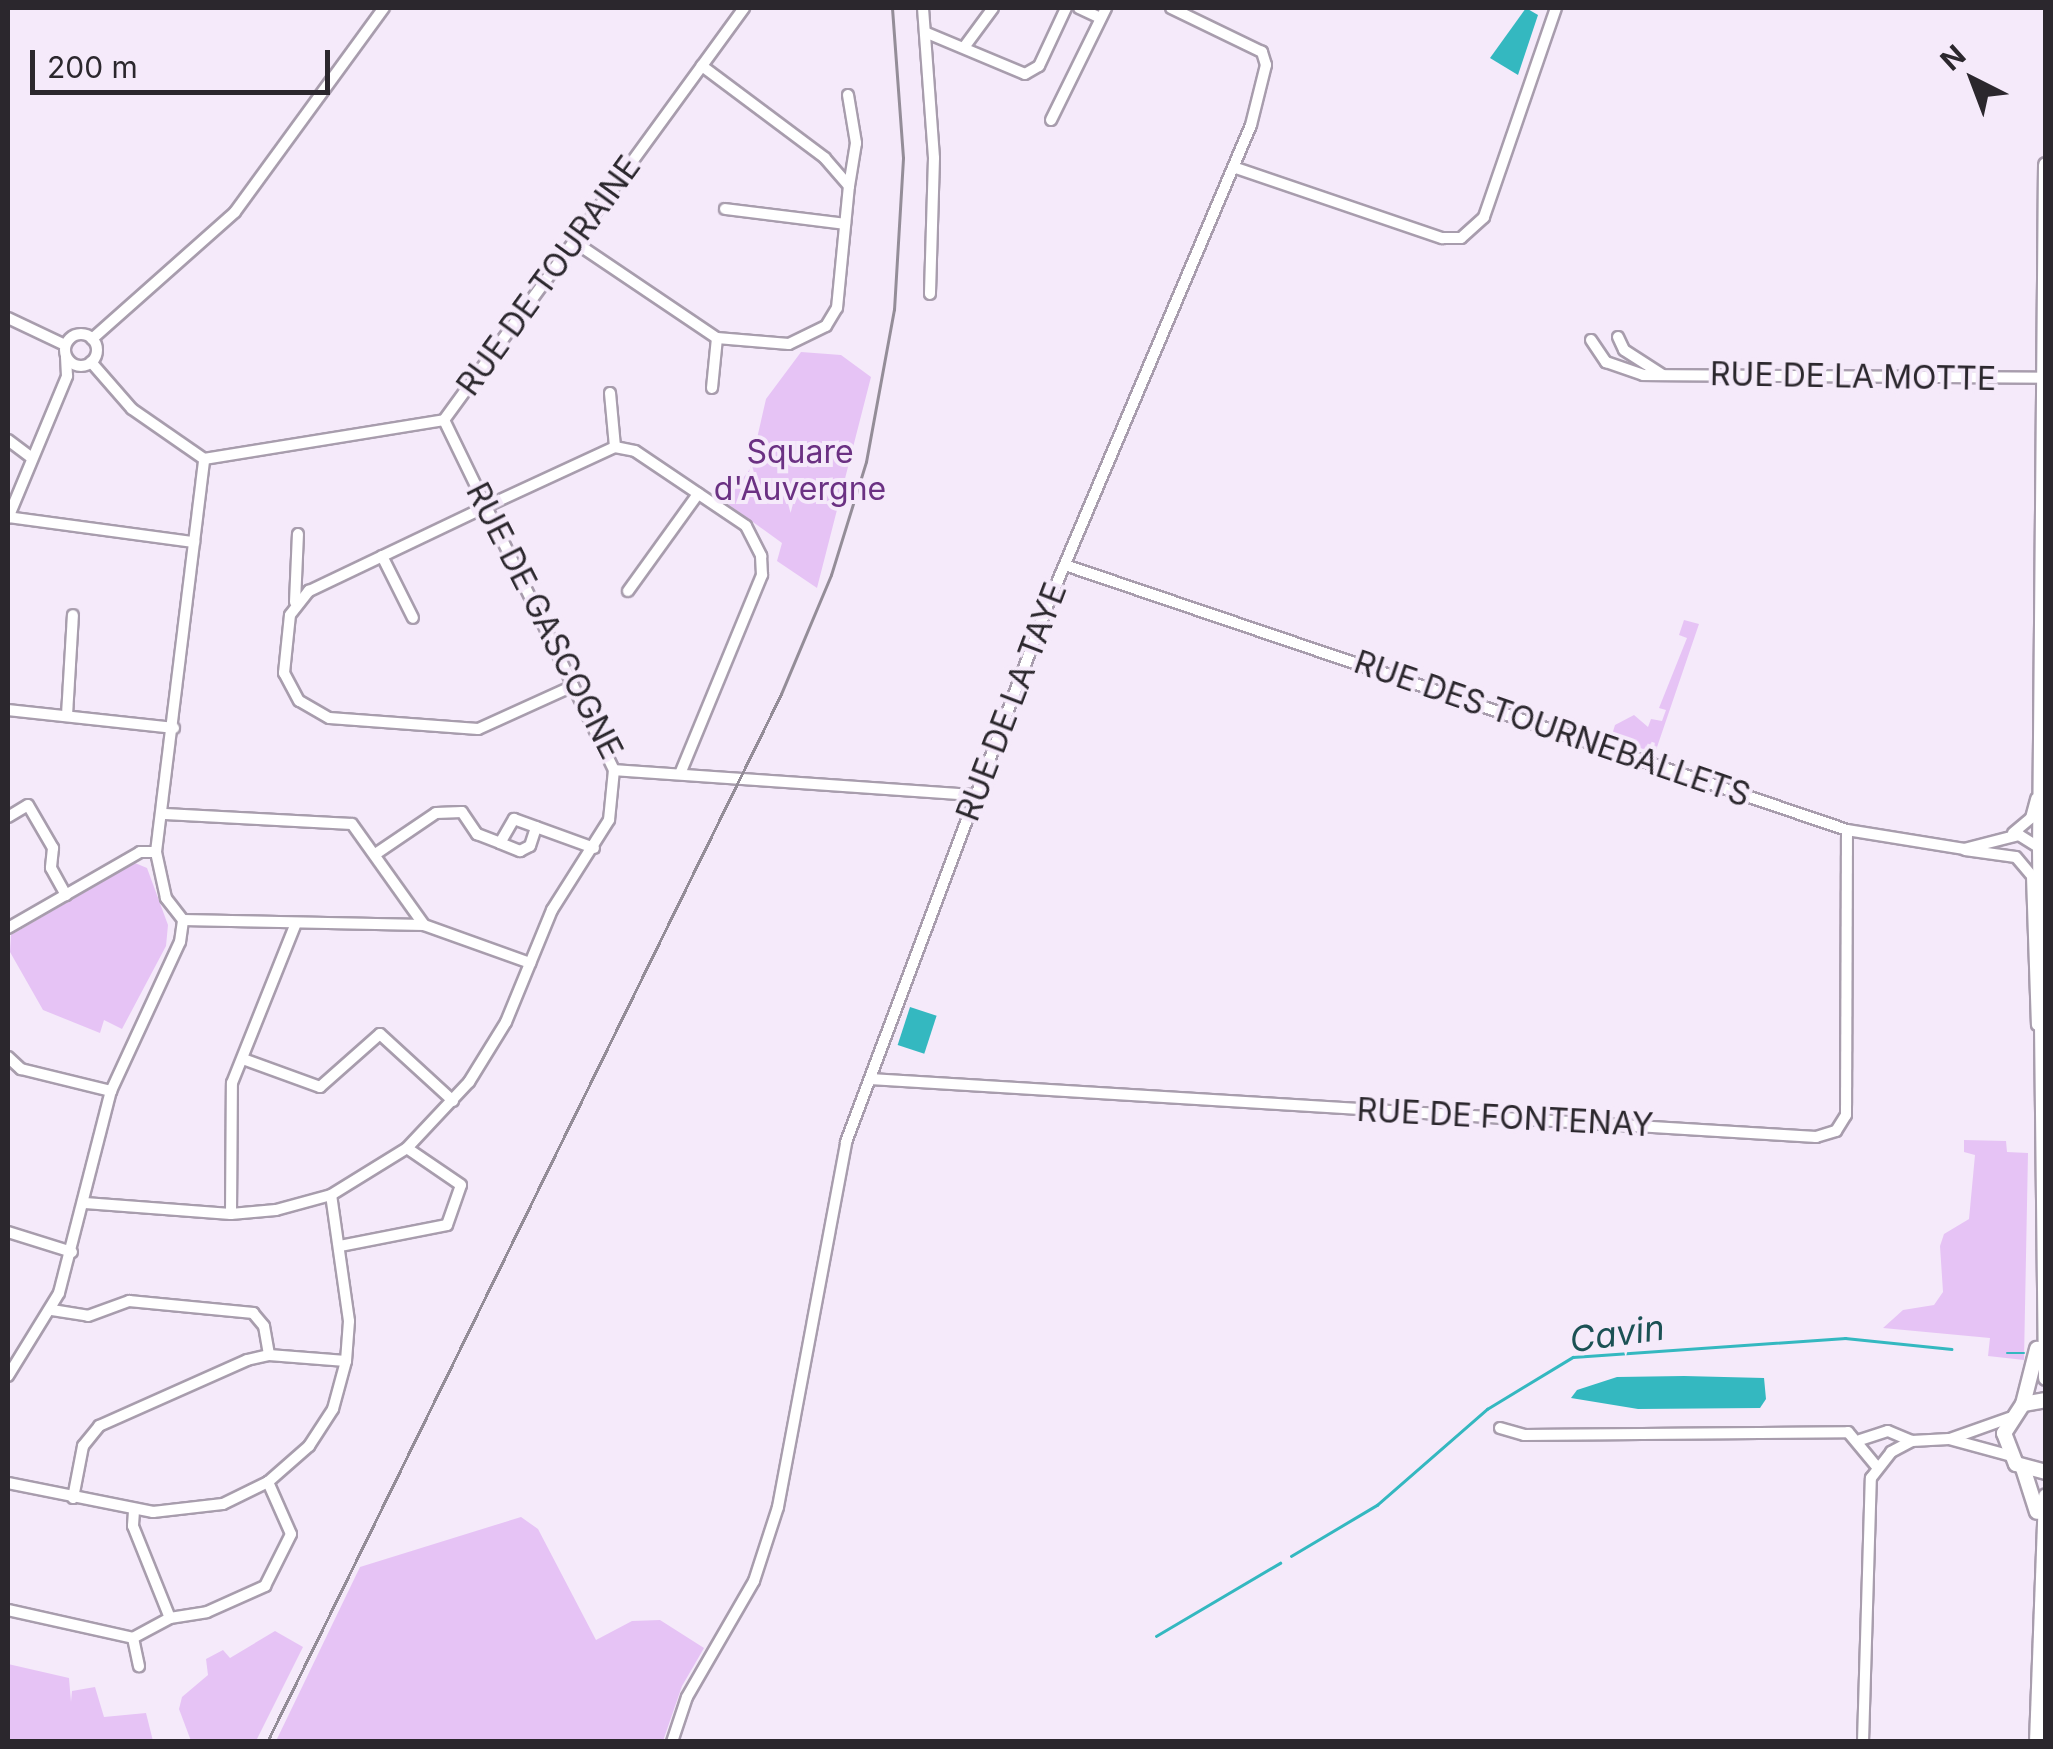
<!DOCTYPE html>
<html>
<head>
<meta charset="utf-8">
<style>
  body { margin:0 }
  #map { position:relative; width:2053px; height:1749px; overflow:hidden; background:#f5eafa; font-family:Inter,sans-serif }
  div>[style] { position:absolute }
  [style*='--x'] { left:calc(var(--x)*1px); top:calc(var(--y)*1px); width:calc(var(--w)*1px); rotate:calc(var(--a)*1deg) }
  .green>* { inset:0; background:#e6c3f5 }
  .water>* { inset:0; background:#34b8c0; transform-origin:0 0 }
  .stream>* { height:2.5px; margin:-1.25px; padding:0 1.25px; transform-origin:1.25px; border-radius:1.25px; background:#34b8c0 }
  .roads { filter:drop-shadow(2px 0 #a89dad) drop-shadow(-2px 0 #a89dad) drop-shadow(0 2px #a89dad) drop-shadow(0 -2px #a89dad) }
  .minor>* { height:10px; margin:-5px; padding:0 5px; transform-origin:5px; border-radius:5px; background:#fff }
  .minor>.ring { margin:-5px; padding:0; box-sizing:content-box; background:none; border:10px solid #fff; border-radius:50% }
  .secondary>* { height:14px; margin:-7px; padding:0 7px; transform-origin:7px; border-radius:7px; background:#fff }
  .rail>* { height:2.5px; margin:-1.25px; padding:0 1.25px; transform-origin:1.25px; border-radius:1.25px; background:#948d98 }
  span { translate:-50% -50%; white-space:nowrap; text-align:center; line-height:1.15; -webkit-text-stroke:8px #f5eafa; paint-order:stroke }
  .street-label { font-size:32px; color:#2b272d }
  .park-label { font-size:32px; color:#6b3183 }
  .water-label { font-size:35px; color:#1b5154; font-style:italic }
  .frame { position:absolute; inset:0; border:10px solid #2b272d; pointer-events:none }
  .north { position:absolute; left:1923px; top:30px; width:100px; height:100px; -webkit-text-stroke:8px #f5eafa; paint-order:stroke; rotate:318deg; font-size:28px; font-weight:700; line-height:40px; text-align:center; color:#2b272d }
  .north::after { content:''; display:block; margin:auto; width:35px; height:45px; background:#2b272d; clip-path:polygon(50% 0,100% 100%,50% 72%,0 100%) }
  .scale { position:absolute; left:30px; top:50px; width:300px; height:45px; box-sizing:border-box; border:5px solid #2b272d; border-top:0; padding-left:12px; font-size:30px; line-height:35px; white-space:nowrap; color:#2b272d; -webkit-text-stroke:8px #f5eafa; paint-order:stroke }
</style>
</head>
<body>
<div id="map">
  <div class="green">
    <div style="clip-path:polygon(801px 352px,841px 355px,871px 377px,817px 588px,777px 561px,782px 543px,725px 502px,750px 469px,766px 399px)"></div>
    <div style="clip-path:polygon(1684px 620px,1699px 624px,1655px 753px,1611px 738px,1615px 725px,1634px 715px,1648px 727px,1651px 719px,1662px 721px,1666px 710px,1659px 708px,1687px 638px,1679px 635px)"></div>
    <div style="clip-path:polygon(135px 863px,147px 868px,168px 925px,166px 946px,122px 1029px,104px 1020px,100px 1033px,43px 1010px,10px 952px,11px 935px)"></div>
    <div style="clip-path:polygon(1964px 1140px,2006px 1141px,2007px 1152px,2028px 1153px,2024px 1360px,1988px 1356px,1990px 1338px,1883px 1328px,1903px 1310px,1934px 1305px,1943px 1292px,1940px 1246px,1944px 1234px,1969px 1219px,1975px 1155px,1964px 1152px)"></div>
    <div style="clip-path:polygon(521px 1517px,538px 1529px,596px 1640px,632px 1621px,660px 1620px,704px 1648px,682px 1686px,663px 1741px,276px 1741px,360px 1567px)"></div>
    <div style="clip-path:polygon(275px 1631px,303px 1647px,256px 1741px,191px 1741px,179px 1709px,182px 1697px,208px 1675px,206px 1659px,223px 1650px,230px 1658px)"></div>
    <div style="clip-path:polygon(8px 1664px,69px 1678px,71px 1702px,72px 1691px,95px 1687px,104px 1717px,146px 1713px,153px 1741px,8px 1741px)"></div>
  </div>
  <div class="water">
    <div style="clip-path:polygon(1526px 8px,1538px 15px,1518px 75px,1490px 58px)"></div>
    <div style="left:910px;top:1007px;width:28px;height:40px;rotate:18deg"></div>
    <div style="clip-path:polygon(1684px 1376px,1764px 1378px,1766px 1399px,1760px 1408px,1638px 1409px,1571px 1398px,1577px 1390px,1617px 1377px)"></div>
  </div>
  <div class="stream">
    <div style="--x:2007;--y:1353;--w:17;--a:0"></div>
    <div style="--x:1291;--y:1556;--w:100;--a:-30.7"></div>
    <div style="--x:1377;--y:1505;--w:146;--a:-41.1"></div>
    <div style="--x:1487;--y:1409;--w:100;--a:-31.2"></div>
    <div style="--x:1573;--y:1357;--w:273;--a:-4"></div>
    <div style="--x:1845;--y:1338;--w:107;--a:5.9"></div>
    <div style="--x:1156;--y:1636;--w:144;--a:-30.5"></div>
  </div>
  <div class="roads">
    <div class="minor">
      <div style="--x:923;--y:8;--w:150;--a:85.8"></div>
      <div style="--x:934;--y:158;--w:136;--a:91.7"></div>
      <div style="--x:1079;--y:8;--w:23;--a:25"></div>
      <div style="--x:927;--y:33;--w:106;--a:22.7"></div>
      <div style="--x:1025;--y:74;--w:16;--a:-30"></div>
      <div style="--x:1039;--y:66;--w:64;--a:-65"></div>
      <div style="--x:965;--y:46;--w:47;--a:-53.6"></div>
      <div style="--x:848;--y:95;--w:49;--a:80.5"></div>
      <div style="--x:856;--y:143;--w:44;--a:99.2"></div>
      <div style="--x:1051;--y:120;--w:125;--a:-63.8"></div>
      <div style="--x:1236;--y:168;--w:218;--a:18.8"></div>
      <div style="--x:1442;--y:238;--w:19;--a:0"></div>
      <div style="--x:1461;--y:238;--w:31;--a:-42"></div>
      <div style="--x:1484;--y:217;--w:221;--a:-71"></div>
      <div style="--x:725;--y:209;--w:121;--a:7.1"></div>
      <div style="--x:573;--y:241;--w:174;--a:34"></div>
      <div style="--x:717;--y:338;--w:72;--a:4.8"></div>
      <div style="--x:789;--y:344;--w:41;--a:-25.9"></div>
      <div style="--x:826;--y:326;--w:21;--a:-59"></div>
      <div style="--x:837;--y:308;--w:123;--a:-84.4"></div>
      <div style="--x:849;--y:186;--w:37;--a:-131"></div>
      <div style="--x:825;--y:158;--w:154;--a:-143.2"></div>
      <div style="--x:8;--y:318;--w:63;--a:25.3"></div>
      <div class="ring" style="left:65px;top:334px;width:22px;height:22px"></div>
      <div style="--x:1618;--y:337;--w:14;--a:65"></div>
      <div style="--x:1624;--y:350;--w:46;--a:32.7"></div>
      <div style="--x:92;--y:339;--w:191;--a:-41.6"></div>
      <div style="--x:235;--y:212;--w:253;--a:-53.9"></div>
      <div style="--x:1591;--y:340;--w:27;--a:56"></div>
      <div style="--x:1606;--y:362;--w:39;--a:19"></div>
      <div style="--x:1643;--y:375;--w:403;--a:0.4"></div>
      <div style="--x:91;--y:362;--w:62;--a:48.9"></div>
      <div style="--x:132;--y:409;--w:88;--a:34.8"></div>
      <div style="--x:204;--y:459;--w:243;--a:-9.2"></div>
      <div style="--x:444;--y:420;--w:510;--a:-53.94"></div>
      <div style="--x:712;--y:388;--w:50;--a:-84.3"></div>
      <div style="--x:610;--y:393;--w:54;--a:84.7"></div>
      <div style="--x:444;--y:420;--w:389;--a:64.1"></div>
      <div style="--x:8;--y:440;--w:30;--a:37"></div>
      <div style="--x:8;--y:517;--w:188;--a:7.7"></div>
      <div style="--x:8;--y:518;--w:154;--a:-67.4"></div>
      <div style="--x:67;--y:376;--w:19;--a:-93"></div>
      <div style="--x:382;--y:556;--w:69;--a:63.4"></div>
      <div style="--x:1065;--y:565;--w:826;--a:18.72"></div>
      <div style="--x:1847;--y:830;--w:119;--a:9.2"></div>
      <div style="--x:1964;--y:849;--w:57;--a:-14.3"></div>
      <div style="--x:2019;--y:835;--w:25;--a:32"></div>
      <div style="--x:628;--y:591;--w:120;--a:-54.2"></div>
      <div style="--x:295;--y:602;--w:68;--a:-87.5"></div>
      <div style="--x:573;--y:686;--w:104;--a:155.6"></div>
      <div style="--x:478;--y:729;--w:149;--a:-175.8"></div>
      <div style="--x:329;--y:718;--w:34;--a:-150"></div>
      <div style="--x:299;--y:701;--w:32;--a:-118"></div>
      <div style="--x:284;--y:673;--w:58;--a:-84.1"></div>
      <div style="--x:290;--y:615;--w:31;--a:-52"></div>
      <div style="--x:309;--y:591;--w:195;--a:-25.5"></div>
      <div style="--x:485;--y:507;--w:143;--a:-24.8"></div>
      <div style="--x:615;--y:447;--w:20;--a:11"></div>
      <div style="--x:635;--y:451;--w:134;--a:34"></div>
      <div style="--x:746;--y:526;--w:34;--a:63"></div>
      <div style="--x:761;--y:556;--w:19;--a:87"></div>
      <div style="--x:762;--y:575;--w:215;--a:112.4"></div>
      <div style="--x:8;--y:710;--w:167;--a:6.2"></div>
      <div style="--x:67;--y:715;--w:100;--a:-86.6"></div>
      <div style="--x:614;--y:770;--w:362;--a:4"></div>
      <div style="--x:165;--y:814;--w:187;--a:3.1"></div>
      <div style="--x:352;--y:824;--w:124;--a:54.5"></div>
      <div style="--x:8;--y:817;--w:23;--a:-31"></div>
      <div style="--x:28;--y:805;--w:50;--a:59.8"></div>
      <div style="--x:53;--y:848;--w:20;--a:96"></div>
      <div style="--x:51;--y:868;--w:31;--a:61"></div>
      <div style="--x:2013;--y:833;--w:23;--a:-40"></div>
      <div style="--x:2031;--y:818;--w:20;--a:-75"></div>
      <div style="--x:500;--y:843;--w:22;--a:22"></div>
      <div style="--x:520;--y:851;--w:11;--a:-27"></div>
      <div style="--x:530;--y:846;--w:20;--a:-72"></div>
      <div style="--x:1965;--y:850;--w:51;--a:7.8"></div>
      <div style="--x:2016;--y:857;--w:25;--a:50"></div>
      <div style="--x:2032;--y:876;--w:149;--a:88.1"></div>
      <div style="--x:377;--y:853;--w:71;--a:-34.1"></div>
      <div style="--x:436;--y:813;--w:26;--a:-2"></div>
      <div style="--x:462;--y:812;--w:27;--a:56"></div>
      <div style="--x:477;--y:834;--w:25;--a:21"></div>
      <div style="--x:500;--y:843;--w:28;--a:-60"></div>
      <div style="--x:514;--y:819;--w:85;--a:19.9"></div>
      <div style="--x:183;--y:920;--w:241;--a:1.2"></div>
      <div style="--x:424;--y:925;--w:113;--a:19.7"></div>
      <div style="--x:8;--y:928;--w:152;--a:-29.9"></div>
      <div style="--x:140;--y:852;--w:16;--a:0"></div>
      <div style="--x:8;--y:1057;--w:18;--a:43"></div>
      <div style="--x:21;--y:1069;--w:93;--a:13.7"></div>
      <div style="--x:243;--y:1059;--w:82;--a:20"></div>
      <div style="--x:320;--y:1087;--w:80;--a:-41.5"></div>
      <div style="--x:380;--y:1034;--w:99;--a:42.5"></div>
      <div style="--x:870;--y:1079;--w:948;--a:3.51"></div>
      <div style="--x:1816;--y:1137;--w:21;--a:-17"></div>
      <div style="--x:1836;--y:1131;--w:19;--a:-58"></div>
      <div style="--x:1846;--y:1115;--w:285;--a:-89.8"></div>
      <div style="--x:85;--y:1203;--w:146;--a:4.3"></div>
      <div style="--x:231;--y:1214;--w:45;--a:-5.1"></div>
      <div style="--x:276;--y:1210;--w:57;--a:-15.3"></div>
      <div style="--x:331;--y:1195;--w:89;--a:-31.7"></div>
      <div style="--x:407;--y:1148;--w:91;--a:-46.8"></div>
      <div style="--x:469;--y:1082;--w:70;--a:-58.3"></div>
      <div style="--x:506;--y:1022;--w:121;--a:-67.7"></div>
      <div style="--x:552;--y:910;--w:107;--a:-57.7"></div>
      <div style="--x:609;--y:820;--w:50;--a:-84.3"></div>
      <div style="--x:231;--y:1214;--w:131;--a:-89.6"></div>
      <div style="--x:232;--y:1083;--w:172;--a:-68.2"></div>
      <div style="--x:8;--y:1232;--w:67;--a:17.4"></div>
      <div style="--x:340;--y:1246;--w:109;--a:-11.1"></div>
      <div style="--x:447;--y:1225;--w:42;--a:-70.7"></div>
      <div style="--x:461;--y:1185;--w:65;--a:-145.6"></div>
      <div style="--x:52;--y:1310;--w:36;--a:9"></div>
      <div style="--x:88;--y:1316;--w:44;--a:-20.1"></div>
      <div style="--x:129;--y:1301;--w:125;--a:5.5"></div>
      <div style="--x:253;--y:1313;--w:17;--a:50"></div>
      <div style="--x:264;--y:1326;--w:29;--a:80"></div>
      <div style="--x:8;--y:1376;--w:97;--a:-58.4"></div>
      <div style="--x:59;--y:1293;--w:209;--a:-75.6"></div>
      <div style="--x:111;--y:1091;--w:164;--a:-65.2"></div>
      <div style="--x:180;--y:942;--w:22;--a:-82"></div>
      <div style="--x:183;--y:920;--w:28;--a:-128"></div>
      <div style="--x:166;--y:898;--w:47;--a:-102.3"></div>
      <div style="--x:156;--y:852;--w:396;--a:-83"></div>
      <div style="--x:1500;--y:1428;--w:25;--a:16"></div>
      <div style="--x:1524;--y:1435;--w:324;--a:-0.5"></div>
      <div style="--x:1848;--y:1432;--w:45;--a:50.4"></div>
      <div style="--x:1950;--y:1439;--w:63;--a:-19.6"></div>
      <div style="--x:1860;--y:1440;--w:29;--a:-18"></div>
      <div style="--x:1888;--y:1431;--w:26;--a:23"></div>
      <div style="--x:8;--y:1483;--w:148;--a:11.3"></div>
      <div style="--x:153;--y:1512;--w:70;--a:-6.5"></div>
      <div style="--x:223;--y:1504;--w:50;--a:-26.1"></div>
      <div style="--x:268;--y:1482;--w:55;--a:-41.3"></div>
      <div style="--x:309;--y:1446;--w:44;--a:-57"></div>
      <div style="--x:333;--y:1409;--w:50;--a:-74.8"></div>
      <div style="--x:346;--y:1361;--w:40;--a:-85.7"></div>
      <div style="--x:349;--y:1321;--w:127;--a:-98.1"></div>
      <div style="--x:73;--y:1498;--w:53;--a:-79.1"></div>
      <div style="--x:83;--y:1446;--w:26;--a:-51"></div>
      <div style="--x:99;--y:1426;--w:162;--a:-24"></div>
      <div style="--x:247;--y:1360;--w:23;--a:-13"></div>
      <div style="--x:269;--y:1355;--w:77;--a:4.5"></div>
      <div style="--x:134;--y:1511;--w:15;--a:94"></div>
      <div style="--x:133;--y:1526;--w:99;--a:68.1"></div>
      <div style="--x:170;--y:1618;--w:42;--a:151.6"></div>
      <div style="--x:133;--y:1638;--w:29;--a:78"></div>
      <div style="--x:8;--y:1610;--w:128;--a:12.6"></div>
      <div style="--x:170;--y:1618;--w:37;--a:-9"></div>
      <div style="--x:207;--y:1612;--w:64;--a:-24.1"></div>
      <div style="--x:265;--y:1586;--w:58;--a:-63.4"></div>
      <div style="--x:291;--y:1534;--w:57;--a:-113.9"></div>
      <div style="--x:672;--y:1742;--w:47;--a:-71.6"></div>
      <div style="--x:687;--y:1697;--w:134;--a:-60"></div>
      <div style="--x:754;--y:1581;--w:78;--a:-72"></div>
      <div style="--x:778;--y:1507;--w:371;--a:-79.4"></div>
      <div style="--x:846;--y:1142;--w:575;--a:-69.42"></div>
      <div style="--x:1048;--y:604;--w:520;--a:-67.03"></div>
      <div style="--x:1251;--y:125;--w:62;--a:-76"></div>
      <div style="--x:1266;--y:65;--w:14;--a:-107"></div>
      <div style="--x:1262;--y:52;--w:101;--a:-154.2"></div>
      <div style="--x:1863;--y:1742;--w:264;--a:-88.3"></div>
      <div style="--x:1871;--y:1478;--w:33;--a:-52"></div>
      <div style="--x:1891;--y:1452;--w:24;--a:-28"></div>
      <div style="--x:1912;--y:1441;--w:37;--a:-3"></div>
      <div style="--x:1949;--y:1439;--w:61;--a:15.2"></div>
    </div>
    <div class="secondary">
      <div style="--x:2046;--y:165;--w:683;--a:90.5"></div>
      <div style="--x:2040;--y:848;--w:530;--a:89.35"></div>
      <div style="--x:2046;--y:1400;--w:23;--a:170"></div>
      <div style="--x:2023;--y:1404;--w:35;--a:123"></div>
      <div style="--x:2004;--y:1433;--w:33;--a:69"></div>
      <div style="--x:2016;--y:1464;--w:31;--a:15"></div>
      <div style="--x:2023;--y:1404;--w:57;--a:-75.7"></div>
      <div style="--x:2023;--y:1468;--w:46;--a:72.3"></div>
      <div style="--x:2037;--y:1742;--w:246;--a:-87.9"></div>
    </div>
  </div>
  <div class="rail">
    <div style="--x:267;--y:1742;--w:1167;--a:-63.87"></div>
    <div style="--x:781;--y:694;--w:129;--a:-67.2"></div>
    <div style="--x:831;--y:575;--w:118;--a:-72.8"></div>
    <div style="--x:866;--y:462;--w:155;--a:-79.6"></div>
    <div style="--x:894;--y:310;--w:152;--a:-86.6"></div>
    <div style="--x:903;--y:158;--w:150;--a:-94.2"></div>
  </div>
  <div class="street-label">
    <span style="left:549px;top:276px;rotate:-54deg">RUE DE TOURAINE</span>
    <span style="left:1853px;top:377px;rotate:1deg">RUE DE LA MOTTE</span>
    <span style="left:544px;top:621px;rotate:63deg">RUE DE GASCOGNE</span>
    <span style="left:1012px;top:702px;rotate:-69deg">RUE DE LA TAYE</span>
    <span style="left:1552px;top:729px;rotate:19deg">RUE DES TOURNEBALLETS</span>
    <span style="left:1505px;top:1118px;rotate:3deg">RUE DE FONTENAY</span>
  </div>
  <div class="park-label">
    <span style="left:800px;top:471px">Square<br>d'Auvergne</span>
  </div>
  <div class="water-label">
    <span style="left:1617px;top:1333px;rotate:-8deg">Cavin</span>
  </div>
  <div class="frame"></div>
  <div class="north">N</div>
  <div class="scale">200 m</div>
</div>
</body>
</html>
